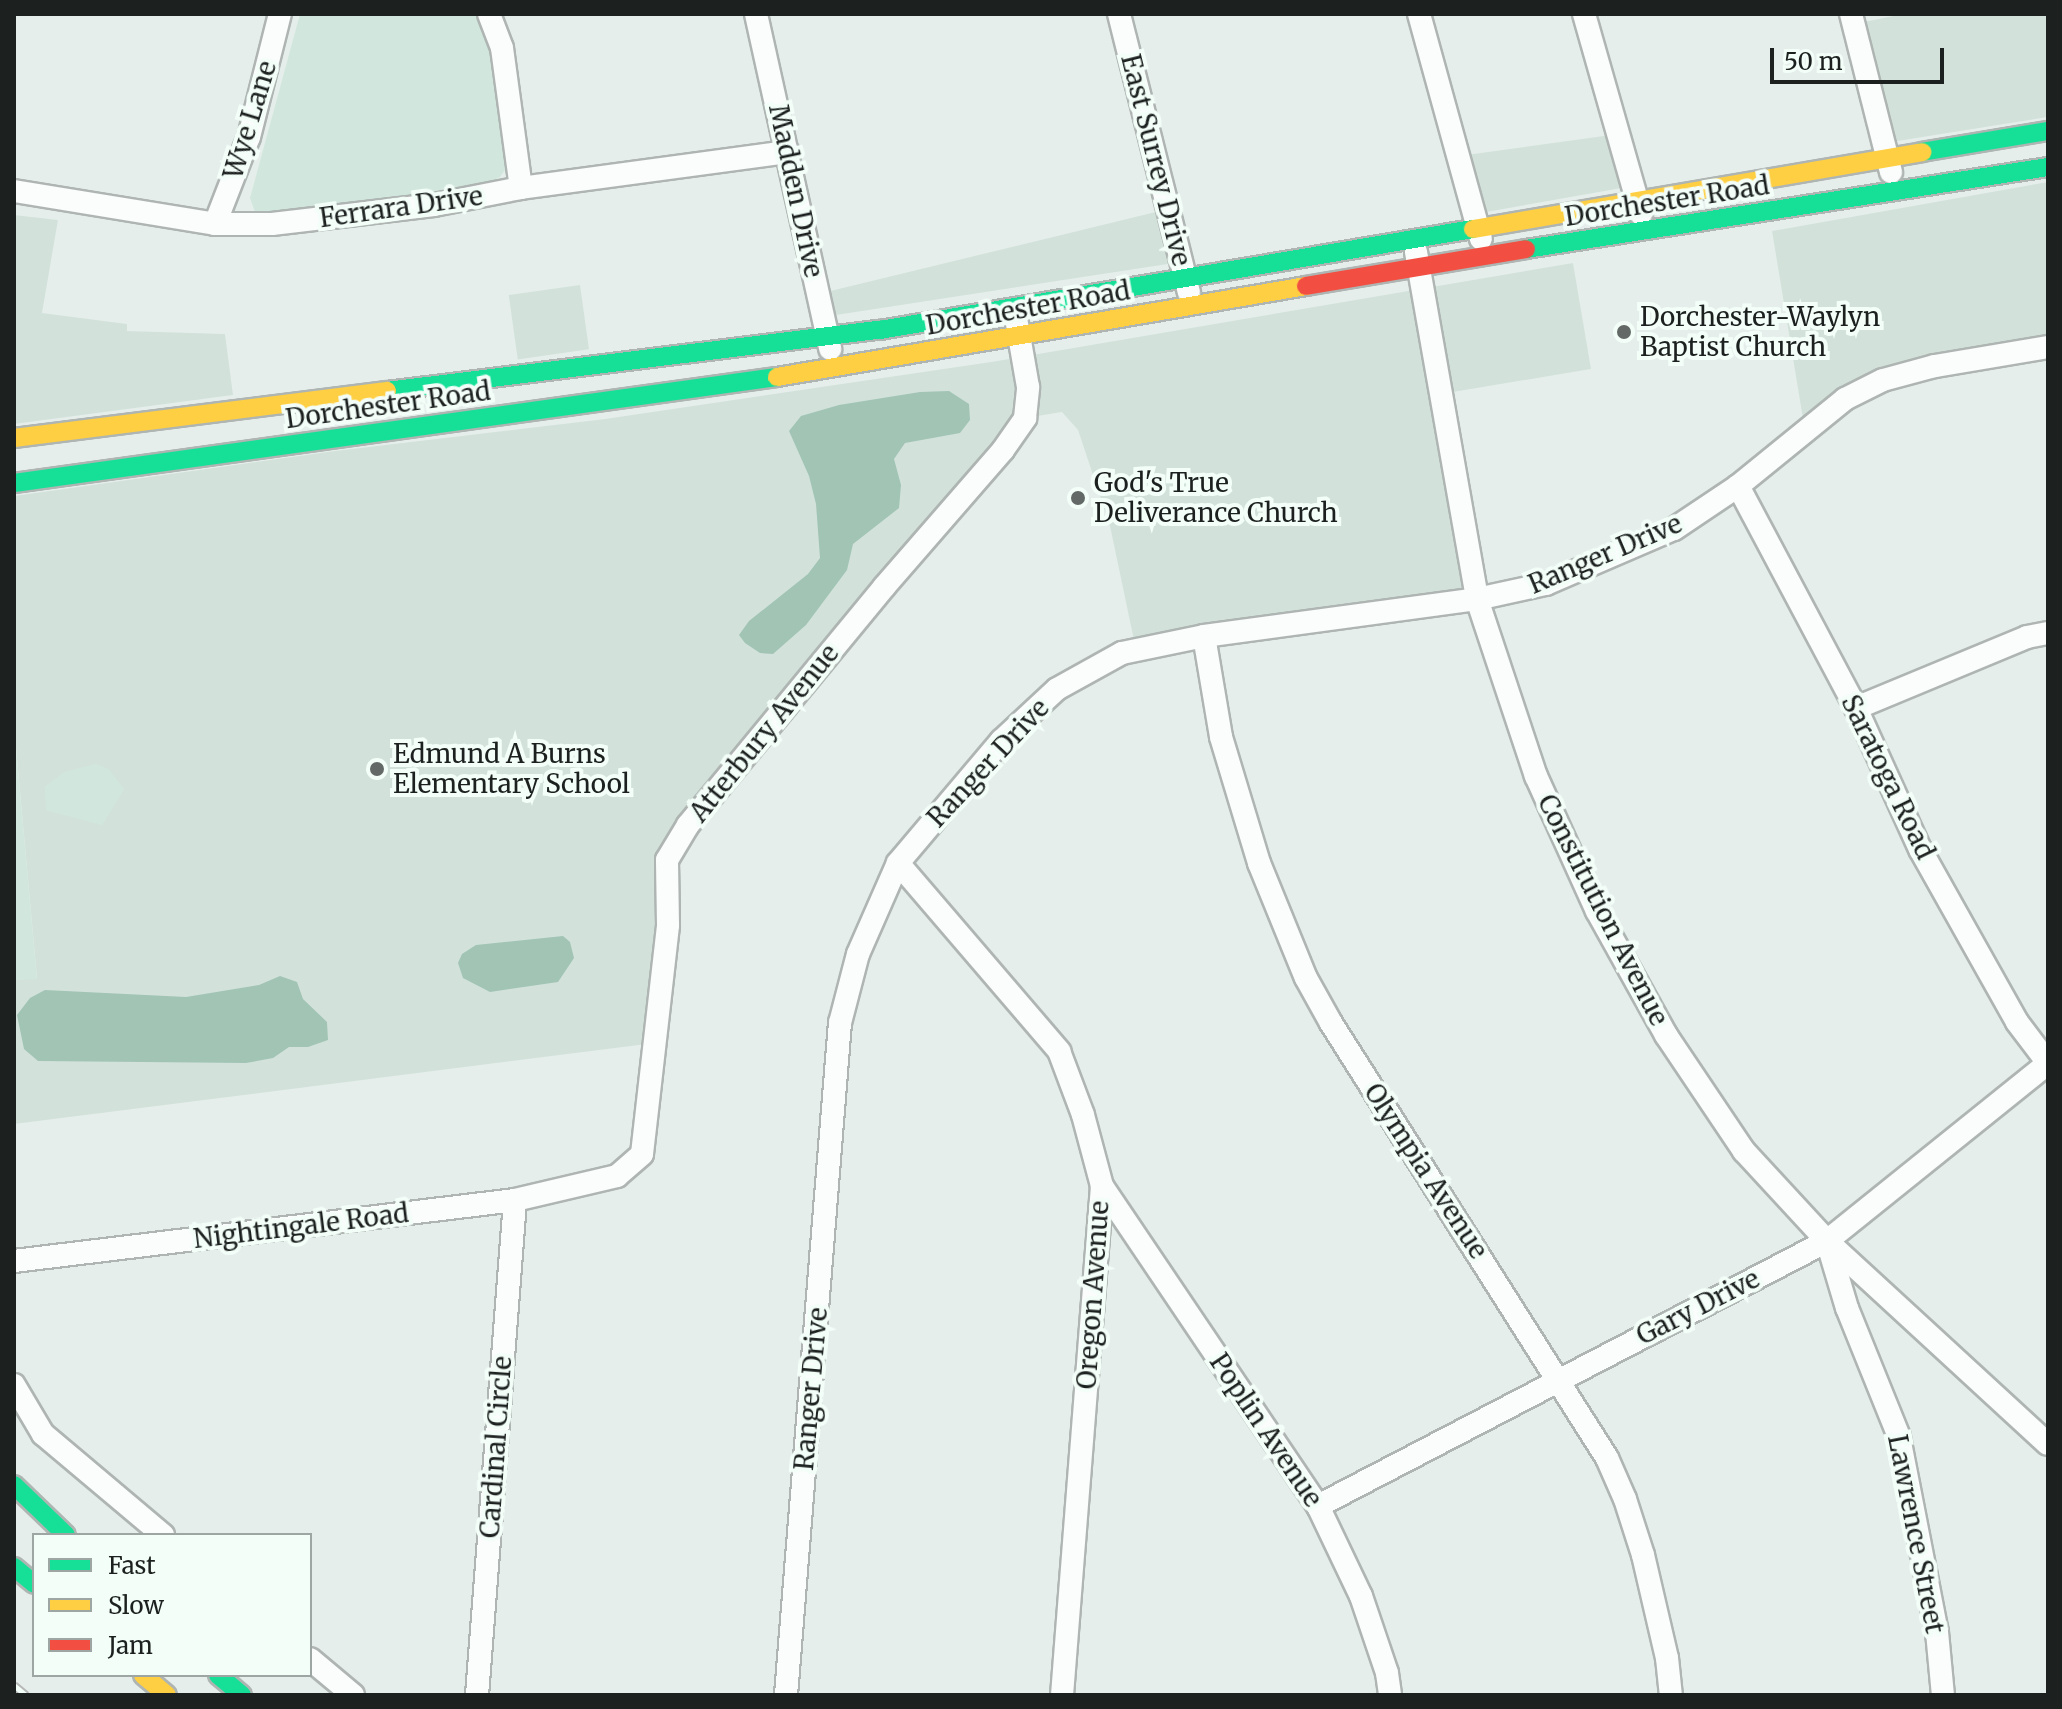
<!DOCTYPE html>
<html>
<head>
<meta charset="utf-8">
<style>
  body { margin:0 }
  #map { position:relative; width:2062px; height:1709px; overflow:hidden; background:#e6eeeb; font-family:Merriweather,serif }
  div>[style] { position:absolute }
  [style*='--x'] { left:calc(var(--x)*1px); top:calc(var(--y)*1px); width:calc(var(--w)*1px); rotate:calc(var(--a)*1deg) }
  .built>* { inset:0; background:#d2e2db; transform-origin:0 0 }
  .green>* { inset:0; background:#d1e7dd }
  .water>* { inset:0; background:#a1c4b5 }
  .roads { filter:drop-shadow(2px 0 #aeb5b2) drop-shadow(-2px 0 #aeb5b2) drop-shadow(0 2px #aeb5b2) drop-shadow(0 -2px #aeb5b2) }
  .street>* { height:22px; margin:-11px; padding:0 11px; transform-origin:11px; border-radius:11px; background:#fbfcfc }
  .fast>* { height:18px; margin:-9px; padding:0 9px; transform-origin:9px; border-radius:9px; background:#16e098 }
  .slow>* { height:18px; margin:-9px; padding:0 9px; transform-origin:9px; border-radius:9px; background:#ffcf43 }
  .jam>* { height:18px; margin:-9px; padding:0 9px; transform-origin:9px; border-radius:9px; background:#f24e42 }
  .rail>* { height:9px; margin-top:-4.5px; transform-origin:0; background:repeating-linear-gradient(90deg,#f3fef9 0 18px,#b6b8b7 0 36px); box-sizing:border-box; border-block:2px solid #b6b8b7 }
  .dots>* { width:22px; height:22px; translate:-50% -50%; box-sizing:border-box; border:4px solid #f3fef9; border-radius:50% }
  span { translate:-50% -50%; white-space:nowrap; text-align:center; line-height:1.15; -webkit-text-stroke:8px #f3fef9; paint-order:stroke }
  .street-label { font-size:26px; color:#1c211f }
  .poi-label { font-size:26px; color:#1c211f }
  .left { translate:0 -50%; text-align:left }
  .frame { position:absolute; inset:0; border:16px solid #1c211f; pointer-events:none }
  .legend { position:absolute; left:32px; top:1533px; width:280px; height:144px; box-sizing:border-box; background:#f3fef9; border:2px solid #9da6a2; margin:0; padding:10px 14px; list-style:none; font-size:24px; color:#1c211f }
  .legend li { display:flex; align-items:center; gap:16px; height:40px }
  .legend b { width:40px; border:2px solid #9da6a2 }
  .scale { position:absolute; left:1770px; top:48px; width:174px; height:36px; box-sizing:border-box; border:4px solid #1c211f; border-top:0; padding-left:10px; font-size:24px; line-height:28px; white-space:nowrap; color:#1c211f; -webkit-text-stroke:6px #f3fef9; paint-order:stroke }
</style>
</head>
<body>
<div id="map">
  <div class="built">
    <div style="clip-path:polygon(1903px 14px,2048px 14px,2048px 117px,1885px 143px,1854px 24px)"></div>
    <div style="clip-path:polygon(1618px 134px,1633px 186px,1475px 214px,1459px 156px)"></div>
    <div style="clip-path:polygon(2048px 182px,2048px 347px,1883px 380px,1805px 431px,1772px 231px)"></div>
    <div style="clip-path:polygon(1168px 209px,1181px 262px,823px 317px,818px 294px)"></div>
    <div style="clip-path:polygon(14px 215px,58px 220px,42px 313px,127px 324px,127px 331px,225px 334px,233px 395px,14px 424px)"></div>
    <div style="clip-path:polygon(1573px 263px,1591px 369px,1441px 394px,1477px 599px,1136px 650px,1110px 526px,1078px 430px,1062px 412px,1025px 418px,667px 860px,655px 1043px,14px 1124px,14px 980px,37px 978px,14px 726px,14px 496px,335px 451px,605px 419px,991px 362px)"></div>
    <div style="left:580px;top:285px;width:65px;height:72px;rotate:82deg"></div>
  </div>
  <div class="green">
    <div style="clip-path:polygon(300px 14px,479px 14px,495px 53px,510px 163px,500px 177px,482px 186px,272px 216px,255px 212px,250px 198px)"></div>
    <div style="clip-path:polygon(14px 726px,37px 979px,14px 980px)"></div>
    <div style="clip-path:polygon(96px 764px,108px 769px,124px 789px,102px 825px,46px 810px,45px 787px,65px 772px)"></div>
  </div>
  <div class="water">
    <div style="clip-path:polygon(949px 391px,969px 404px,970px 420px,960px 433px,905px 443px,894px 459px,901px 485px,899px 508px,853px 544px,847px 570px,806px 625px,773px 654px,760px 653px,745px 643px,739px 635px,749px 621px,808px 574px,820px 558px,816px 504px,809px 476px,789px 431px,801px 416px,839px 405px,920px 392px)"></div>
    <div style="clip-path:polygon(563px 936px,570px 942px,574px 958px,558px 982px,490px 992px,463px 978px,458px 963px,462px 954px,476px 945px)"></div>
    <div style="clip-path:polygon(280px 976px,297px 982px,303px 999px,327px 1022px,328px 1040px,308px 1047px,289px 1047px,273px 1058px,246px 1063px,38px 1061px,24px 1049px,17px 1015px,30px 998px,45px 990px,186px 997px,259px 985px)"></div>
  </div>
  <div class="roads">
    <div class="street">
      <div style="--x:489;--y:14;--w:36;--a:69"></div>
      <div style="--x:502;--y:48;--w:141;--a:82.3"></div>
      <div style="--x:756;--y:14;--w:343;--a:77.5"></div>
      <div style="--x:1119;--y:14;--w:287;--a:75.9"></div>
      <div style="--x:1419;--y:14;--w:233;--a:74.6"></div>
      <div style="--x:1584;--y:14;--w:208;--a:74.1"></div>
      <div style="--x:1851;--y:14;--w:163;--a:75.8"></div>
      <div style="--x:14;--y:191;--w:204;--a:9.3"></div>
      <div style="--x:215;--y:224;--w:57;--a:0"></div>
      <div style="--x:272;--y:224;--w:163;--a:-6.7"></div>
      <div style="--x:434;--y:205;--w:89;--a:-11.1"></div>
      <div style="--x:521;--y:188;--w:269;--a:-7.7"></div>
      <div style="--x:215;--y:224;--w:93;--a:-68.7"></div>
      <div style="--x:249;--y:137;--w:127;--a:-75.9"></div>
      <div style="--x:1416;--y:252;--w:352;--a:80"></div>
      <div style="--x:1477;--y:599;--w:187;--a:71.6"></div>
      <div style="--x:1536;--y:776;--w:148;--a:65.7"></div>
      <div style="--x:1597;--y:911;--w:142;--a:60.9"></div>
      <div style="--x:1666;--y:1035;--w:140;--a:56.1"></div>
      <div style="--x:1744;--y:1151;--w:122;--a:47.3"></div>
      <div style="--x:1827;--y:1241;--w:300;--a:42.6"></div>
      <div style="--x:1738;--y:486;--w:251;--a:62"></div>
      <div style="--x:1856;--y:708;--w:155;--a:65.6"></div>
      <div style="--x:1920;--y:849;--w:198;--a:60.7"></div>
      <div style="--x:2017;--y:1022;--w:51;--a:52.9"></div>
      <div style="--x:1204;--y:636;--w:102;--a:80.4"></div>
      <div style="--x:1221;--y:737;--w:132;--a:73.2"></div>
      <div style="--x:1259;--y:863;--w:124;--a:67.8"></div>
      <div style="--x:1306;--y:978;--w:51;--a:60.9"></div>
      <div style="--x:1331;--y:1023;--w:515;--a:57.61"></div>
      <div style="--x:1607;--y:1458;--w:45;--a:66.3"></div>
      <div style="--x:1625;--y:1499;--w:59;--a:72.2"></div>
      <div style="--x:1643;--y:1555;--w:106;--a:76.9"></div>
      <div style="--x:1667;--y:1658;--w:37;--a:84"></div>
      <div style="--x:1856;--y:708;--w:185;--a:-22.5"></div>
      <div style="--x:2027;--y:637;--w:21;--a:-11"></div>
      <div style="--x:898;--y:863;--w:248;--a:49.4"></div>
      <div style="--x:1059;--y:1051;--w:68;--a:69.4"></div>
      <div style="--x:1083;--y:1115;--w:73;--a:75"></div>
      <div style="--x:1102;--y:1186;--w:511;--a:94.49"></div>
      <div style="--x:1102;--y:1186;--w:386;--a:56"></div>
      <div style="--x:1318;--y:1506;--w:100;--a:64.5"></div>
      <div style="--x:1361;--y:1596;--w:81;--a:71.3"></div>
      <div style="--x:1387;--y:1673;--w:22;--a:82"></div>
      <div style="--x:1827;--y:1241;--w:70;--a:73.4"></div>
      <div style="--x:1847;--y:1308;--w:139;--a:68"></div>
      <div style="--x:1899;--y:1437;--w:199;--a:79"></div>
      <div style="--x:1937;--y:1632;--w:63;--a:84.6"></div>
      <div style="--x:14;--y:1261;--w:505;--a:-6.94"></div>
      <div style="--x:515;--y:1200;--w:105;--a:-13.2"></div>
      <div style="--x:617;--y:1176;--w:33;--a:-41"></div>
      <div style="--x:642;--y:1154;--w:230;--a:-83.5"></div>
      <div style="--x:668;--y:925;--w:65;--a:-90.9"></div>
      <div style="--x:667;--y:860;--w:41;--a:-59"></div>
      <div style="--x:688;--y:825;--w:308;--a:-50.5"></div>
      <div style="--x:884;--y:587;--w:181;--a:-49"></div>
      <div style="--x:1003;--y:450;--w:39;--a:-55"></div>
      <div style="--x:1025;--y:418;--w:31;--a:-84"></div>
      <div style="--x:1028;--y:387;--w:64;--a:-99.9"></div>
      <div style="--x:14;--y:1385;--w:57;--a:59.4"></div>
      <div style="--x:43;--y:1434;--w:157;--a:40.1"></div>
      <div style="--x:1318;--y:1506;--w:574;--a:-27.5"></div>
      <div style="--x:1827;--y:1241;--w:284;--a:-38.8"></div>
      <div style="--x:310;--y:1659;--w:56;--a:39.9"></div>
      <div style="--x:477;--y:1695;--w:496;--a:-85.6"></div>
      <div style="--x:786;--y:1695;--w:674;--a:-85.41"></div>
      <div style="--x:840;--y:1023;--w:71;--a:-75.4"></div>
      <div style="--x:858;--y:954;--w:99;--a:-66.3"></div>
      <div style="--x:898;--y:863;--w:160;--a:-49.8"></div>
      <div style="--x:1001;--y:741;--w:76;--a:-42.9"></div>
      <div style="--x:1057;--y:689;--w:74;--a:-29"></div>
      <div style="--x:1122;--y:653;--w:84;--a:-11.7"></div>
      <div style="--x:1204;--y:636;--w:275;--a:-7.7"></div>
      <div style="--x:1477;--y:599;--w:71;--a:-12.3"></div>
      <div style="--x:1546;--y:584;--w:139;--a:-23.3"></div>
      <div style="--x:1674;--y:529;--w:77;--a:-33.9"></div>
      <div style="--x:1738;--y:486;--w:138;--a:-39.1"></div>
      <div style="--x:1845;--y:399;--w:42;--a:-26.6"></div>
      <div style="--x:1883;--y:380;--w:54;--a:-15.1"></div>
      <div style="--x:1935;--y:366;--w:115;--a:-9.5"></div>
    </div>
    <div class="fast">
      <div style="--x:1922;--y:152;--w:128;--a:-9.5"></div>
      <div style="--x:1526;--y:249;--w:528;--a:-8.93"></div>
      <div style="--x:387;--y:391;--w:497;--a:-7.1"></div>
      <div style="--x:880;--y:330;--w:602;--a:-9.67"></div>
      <div style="--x:14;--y:483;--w:770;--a:-7.91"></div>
      <div style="--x:14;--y:1485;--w:72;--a:43.9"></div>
      <div style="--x:14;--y:1567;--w:26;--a:40"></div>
      <div style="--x:218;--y:1675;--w:31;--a:40"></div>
    </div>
    <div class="slow">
      <div style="--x:1473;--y:229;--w:456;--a:-9.7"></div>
      <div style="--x:777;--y:377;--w:537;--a:-9.76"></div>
      <div style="--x:14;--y:438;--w:376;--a:-7.2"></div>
      <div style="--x:143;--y:1675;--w:31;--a:40"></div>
    </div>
    <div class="jam">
      <div style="--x:1306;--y:286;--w:223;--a:-9.5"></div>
    </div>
  </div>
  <div class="rail">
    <div style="--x:14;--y:1685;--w:16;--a:40"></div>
  </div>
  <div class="dots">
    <div style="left:1624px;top:332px;background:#636966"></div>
    <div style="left:1078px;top:498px;background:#636966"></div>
    <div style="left:377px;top:769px;background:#636966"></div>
  </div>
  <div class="street-label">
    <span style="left:250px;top:120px;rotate:-73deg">Wye Lane</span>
    <span style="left:1156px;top:160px;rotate:76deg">East Surrey Drive</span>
    <span style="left:796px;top:191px;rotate:78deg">Madden Drive</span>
    <span style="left:1667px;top:201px;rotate:-9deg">Dorchester Road</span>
    <span style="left:401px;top:207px;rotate:-8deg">Ferrara Drive</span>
    <span style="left:1028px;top:308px;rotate:-10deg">Dorchester Road</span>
    <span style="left:388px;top:405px;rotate:-8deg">Dorchester Road</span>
    <span style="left:1605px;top:554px;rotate:-23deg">Ranger Drive</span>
    <span style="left:764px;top:733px;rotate:-51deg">Atterbury Avenue</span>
    <span style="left:988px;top:763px;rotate:-47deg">Ranger Drive</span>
    <span style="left:1888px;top:777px;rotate:64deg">Saratoga Road</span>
    <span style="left:1603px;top:910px;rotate:63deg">Constitution Avenue</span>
    <span style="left:1426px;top:1171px;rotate:57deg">Olympia Avenue</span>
    <span style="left:301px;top:1226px;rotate:-7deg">Nightingale Road</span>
    <span style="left:1093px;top:1295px;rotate:-86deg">Oregon Avenue</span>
    <span style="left:1698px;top:1307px;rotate:-27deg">Gary Drive</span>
    <span style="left:811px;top:1389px;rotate:-85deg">Ranger Drive</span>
    <span style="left:1266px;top:1430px;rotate:56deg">Poplin Avenue</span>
    <span style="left:496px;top:1447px;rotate:-86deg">Cardinal Circle</span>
    <span style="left:1916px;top:1534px;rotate:79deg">Lawrence Street</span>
  </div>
  <div class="poi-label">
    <span class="left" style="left:1640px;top:332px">Dorchester-Waylyn<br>Baptist Church</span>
    <span class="left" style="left:1094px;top:498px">God's True<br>Deliverance Church</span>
    <span class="left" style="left:393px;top:769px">Edmund A Burns<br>Elementary School</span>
  </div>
  <div class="frame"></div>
  <ul class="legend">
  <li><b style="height:10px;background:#16e098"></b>Fast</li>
  <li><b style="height:10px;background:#ffcf43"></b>Slow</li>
  <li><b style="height:10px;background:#f24e42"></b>Jam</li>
  </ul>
  <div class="scale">50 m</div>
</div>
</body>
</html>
